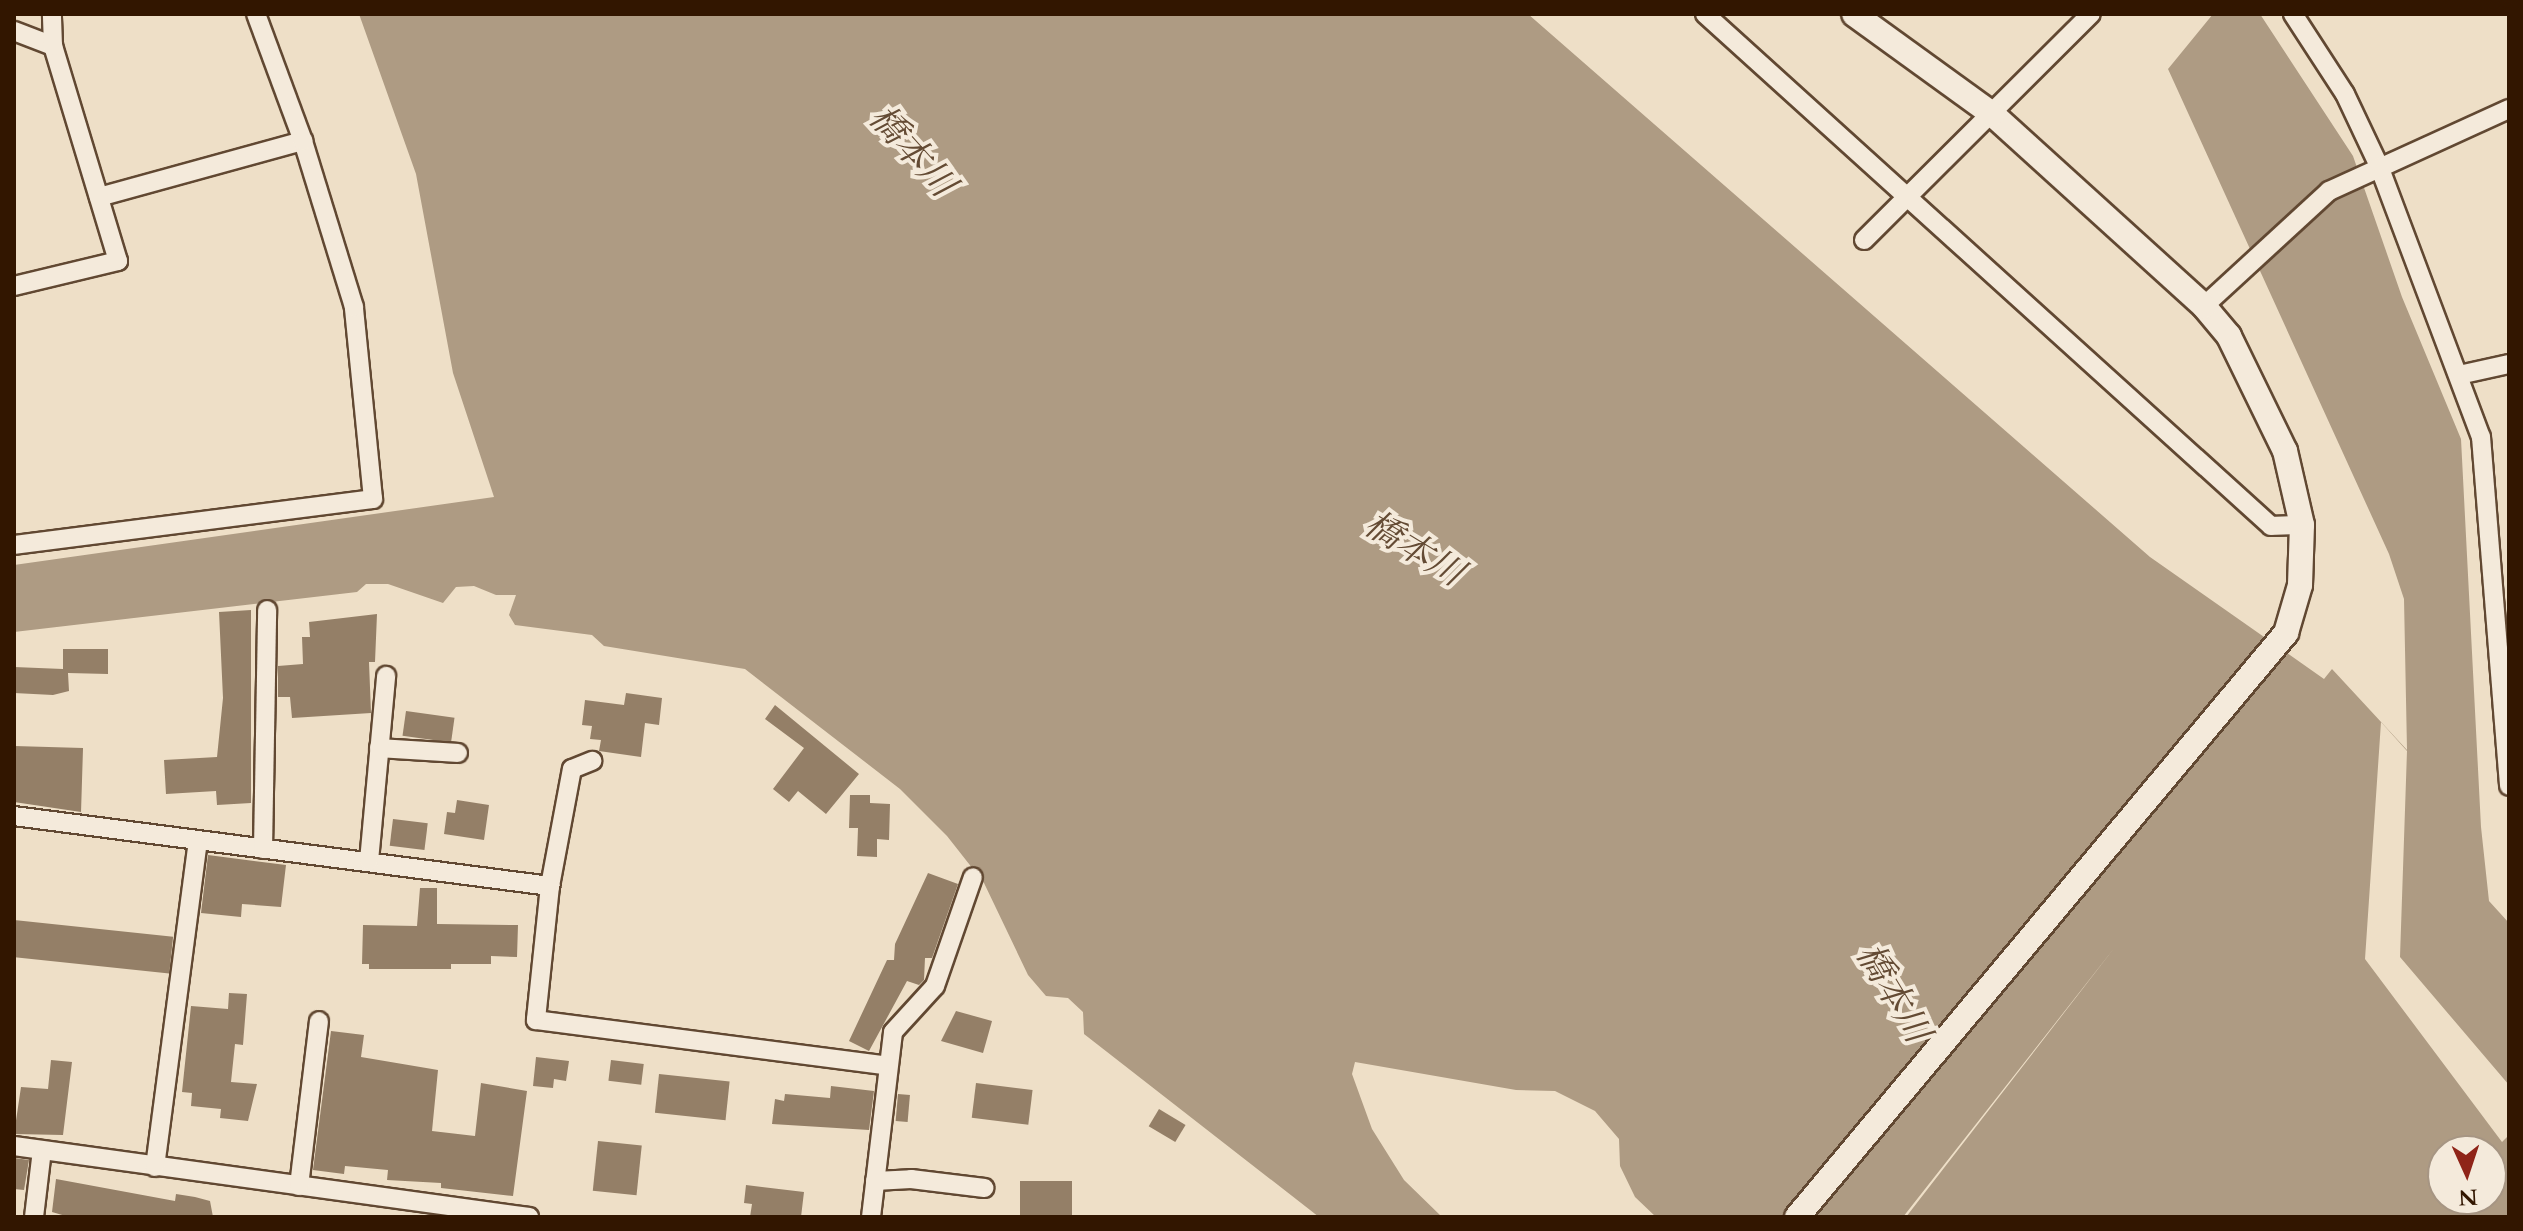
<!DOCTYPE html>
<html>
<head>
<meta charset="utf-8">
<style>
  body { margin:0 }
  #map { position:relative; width:2523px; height:1231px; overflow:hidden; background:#eedfc7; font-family:Cardo,"Noto Serif JP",serif }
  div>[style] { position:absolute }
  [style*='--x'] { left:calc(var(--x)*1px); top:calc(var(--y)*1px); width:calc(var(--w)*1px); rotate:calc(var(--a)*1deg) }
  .water>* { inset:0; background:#ae9b83 }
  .pier>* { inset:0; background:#eedfc7 }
  .building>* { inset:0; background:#947f67; transform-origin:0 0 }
  .roads { filter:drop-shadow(2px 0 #614832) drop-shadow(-2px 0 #614832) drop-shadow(0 2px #614832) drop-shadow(0 -2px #614832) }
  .street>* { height:18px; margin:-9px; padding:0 9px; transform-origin:9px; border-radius:9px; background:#f4eadb }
  .secondary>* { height:24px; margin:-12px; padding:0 12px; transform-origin:12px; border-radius:12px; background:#f4eadb }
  span { translate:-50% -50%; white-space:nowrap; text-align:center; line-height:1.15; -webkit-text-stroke:8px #f4eadb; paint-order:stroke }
  .water-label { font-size:36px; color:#644b34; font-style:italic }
  .frame { position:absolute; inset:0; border:16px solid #321600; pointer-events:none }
  .north { position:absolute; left:2427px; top:1135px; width:80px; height:80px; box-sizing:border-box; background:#f4eadb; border:2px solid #a69583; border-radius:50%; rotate:177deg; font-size:22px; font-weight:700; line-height:32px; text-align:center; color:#321600 }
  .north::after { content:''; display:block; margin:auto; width:28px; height:36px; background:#8f2418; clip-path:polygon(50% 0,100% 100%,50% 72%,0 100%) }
</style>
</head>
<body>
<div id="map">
  <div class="water">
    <div style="clip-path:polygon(evenodd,359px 14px,1528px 14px,2150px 557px,2324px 679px,2332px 669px,2407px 750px,2404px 599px,2389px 554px,2168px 69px,2213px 14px,2260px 14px,2353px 156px,2402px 297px,2461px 439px,2481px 827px,2489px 901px,2509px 923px,2509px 1217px,1906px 1217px,2115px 947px,1903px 1217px,1656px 1217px,1635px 1197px,1620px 1166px,1619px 1139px,1595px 1111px,1555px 1091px,1516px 1090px,1355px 1062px,1352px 1074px,1372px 1129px,1404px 1180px,1442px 1217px,1319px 1217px,1084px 1034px,1083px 1012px,1068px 998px,1046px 996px,1028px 975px,984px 883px,947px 836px,900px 789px,745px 669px,604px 646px,592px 635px,515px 625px,509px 615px,516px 595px,496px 595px,474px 586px,456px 587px,443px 603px,388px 584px,366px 584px,357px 592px,14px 632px,14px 565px,494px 497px,453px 373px,416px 174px,359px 14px,2443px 1151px,2491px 1151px,2491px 1199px,2443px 1199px,2443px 1151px)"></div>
  </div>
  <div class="pier">
    <div style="clip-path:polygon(2381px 722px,2407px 751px,2400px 957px,2509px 1085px,2509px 1135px,2502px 1142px,2365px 959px)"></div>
  </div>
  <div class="building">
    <div style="clip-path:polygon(251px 610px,251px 803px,217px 805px,216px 791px,166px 794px,164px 760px,217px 757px,223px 698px,219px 612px)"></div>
    <div style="clip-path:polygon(377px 614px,375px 662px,369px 662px,371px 713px,292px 718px,290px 697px,278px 697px,278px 666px,303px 664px,302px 637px,310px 637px,309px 622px)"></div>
    <div style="clip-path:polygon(63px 649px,108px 649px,108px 674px,68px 673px,69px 691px,53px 695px,14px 693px,14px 667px,63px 669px)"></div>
    <div style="clip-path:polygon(626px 693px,662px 698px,659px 725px,645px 723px,641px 757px,599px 751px,601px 740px,590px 739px,592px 726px,582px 725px,585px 700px,624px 705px)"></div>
    <div style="clip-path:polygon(775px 705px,859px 774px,826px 814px,798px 791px,789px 802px,773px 789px,804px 748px,765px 719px)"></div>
    <div style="left:406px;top:711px;width:49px;height:25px;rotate:8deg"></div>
    <div style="clip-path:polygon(14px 746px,83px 748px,81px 812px,14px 802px)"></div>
    <div style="clip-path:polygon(850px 795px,870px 795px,870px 803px,890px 804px,889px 840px,877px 839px,877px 857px,857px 856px,858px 828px,849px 828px)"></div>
    <div style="clip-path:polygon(457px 800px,489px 805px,484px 840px,444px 834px,447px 812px,455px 813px)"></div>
    <div style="left:393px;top:819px;width:35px;height:27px;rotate:7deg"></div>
    <div style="clip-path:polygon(208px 855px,286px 865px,281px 907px,242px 904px,241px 917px,201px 913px)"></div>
    <div style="clip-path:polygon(928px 873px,958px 884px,932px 958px,925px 958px,924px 980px,919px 985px,907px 981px,869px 1051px,849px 1041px,887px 960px,894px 960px,895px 944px)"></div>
    <div style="clip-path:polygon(420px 888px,437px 888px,437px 924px,518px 925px,517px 957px,491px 956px,491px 964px,451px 964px,451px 969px,369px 969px,369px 964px,362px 964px,363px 925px,417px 926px)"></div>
    <div style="left:14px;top:920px;width:160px;height:37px;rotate:6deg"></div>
    <div style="clip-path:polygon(229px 993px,247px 994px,243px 1045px,235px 1044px,231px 1082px,257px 1084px,248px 1121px,220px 1118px,221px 1109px,191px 1106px,192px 1093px,182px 1092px,191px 1006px,228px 1009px)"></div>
    <div style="clip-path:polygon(956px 1011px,992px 1021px,983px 1053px,941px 1041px)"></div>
    <div style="clip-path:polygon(331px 1031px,364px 1035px,361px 1057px,438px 1070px,432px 1131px,475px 1136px,481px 1083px,527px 1091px,513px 1196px,441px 1188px,441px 1183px,387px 1180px,388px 1170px,345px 1166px,344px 1174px,313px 1170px)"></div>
    <div style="clip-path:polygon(536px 1057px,569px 1061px,566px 1081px,554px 1079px,553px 1088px,533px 1086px)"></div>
    <div style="clip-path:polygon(51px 1060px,72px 1062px,63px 1135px,14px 1134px,21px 1087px,48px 1089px)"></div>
    <div style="left:611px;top:1060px;width:33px;height:21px;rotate:7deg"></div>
    <div style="left:659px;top:1074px;width:71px;height:39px;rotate:6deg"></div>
    <div style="left:976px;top:1083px;width:57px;height:35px;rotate:7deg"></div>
    <div style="clip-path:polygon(831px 1086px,874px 1091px,869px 1130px,772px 1124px,775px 1099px,784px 1101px,785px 1094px,830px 1098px)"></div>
    <div style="left:898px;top:1094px;width:12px;height:27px;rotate:5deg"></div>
    <div style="left:1159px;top:1109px;width:31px;height:20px;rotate:31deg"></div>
    <div style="left:598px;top:1141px;width:44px;height:50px;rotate:6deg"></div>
    <div style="clip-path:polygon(14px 1158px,29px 1160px,24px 1190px,14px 1189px)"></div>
    <div style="clip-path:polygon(56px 1179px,175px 1201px,176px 1194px,195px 1197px,210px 1201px,213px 1217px,69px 1217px,52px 1212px)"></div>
    <div style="left:1020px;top:1181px;width:52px;height:36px"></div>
    <div style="clip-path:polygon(746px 1185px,804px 1192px,801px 1217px,750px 1217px,752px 1204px,744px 1203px)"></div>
  </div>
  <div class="roads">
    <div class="street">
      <div style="--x:1705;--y:14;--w:763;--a:42.13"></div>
      <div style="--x:2271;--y:526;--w:31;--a:-2"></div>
      <div style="--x:2293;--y:14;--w:95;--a:57"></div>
      <div style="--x:2345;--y:94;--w:80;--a:64.7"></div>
      <div style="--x:2379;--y:166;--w:290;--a:69.4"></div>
      <div style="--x:2481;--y:437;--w:350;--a:85.4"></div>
      <div style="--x:14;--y:31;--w:42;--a:21"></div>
      <div style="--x:99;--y:197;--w:212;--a:-15.4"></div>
      <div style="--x:1864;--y:240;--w:320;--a:-44.9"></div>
      <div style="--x:14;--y:286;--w:107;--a:-13.5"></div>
      <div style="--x:118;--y:261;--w:225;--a:-106.8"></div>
      <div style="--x:53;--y:46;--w:32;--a:-92"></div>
      <div style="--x:2204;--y:306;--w:170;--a:-42.6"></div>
      <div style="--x:2329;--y:191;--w:198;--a:-24.5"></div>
      <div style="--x:2459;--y:375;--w:51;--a:-12.4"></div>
      <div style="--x:14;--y:545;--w:362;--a:-7.3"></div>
      <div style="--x:373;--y:499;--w:193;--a:-95.7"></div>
      <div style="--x:354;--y:307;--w:174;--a:-107.1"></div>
      <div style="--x:303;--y:141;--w:135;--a:-110.3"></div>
      <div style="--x:379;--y:748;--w:79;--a:3.6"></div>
      <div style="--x:14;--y:816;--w:541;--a:7.44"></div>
      <div style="--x:550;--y:886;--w:135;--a:96"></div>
      <div style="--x:536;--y:1020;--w:355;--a:7.4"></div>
      <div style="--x:263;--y:849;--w:239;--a:-89"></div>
      <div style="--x:369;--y:861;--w:186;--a:-84.7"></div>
      <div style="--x:550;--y:886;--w:119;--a:-79.4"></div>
      <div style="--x:572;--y:769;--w:22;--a:-22"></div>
      <div style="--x:14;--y:1146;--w:520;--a:7.85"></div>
      <div style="--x:155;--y:1167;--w:329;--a:-82.5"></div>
      <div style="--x:875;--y:1181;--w:36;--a:-3"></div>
      <div style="--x:911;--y:1179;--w:74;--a:7"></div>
      <div style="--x:299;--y:1186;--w:166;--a:-83.1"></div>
      <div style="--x:34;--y:1217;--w:67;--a:-83.2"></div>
      <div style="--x:871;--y:1217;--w:186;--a:-83.2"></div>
      <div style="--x:893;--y:1032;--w:62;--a:-47.6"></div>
      <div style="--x:935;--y:986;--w:115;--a:-70.8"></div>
    </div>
    <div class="secondary">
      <div style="--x:1797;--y:1217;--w:762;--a:-50.06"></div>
      <div style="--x:2286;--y:633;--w:50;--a:-73.7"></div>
      <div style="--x:2300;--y:585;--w:60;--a:-88.1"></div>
      <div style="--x:2302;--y:525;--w:76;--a:-102.9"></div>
      <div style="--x:2285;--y:451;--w:128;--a:-116"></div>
      <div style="--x:2229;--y:336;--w:39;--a:-130"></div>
      <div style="--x:2204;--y:306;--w:286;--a:-137.8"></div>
      <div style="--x:1992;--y:114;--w:170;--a:-144.1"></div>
    </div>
  </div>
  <div class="water-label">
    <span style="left:912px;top:151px;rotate:48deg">橋本川</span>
    <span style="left:1414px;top:549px;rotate:31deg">橋本川</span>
    <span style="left:1893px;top:993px;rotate:59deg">橋本川</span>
  </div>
  <div class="frame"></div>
  <div class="north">N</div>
</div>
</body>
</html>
